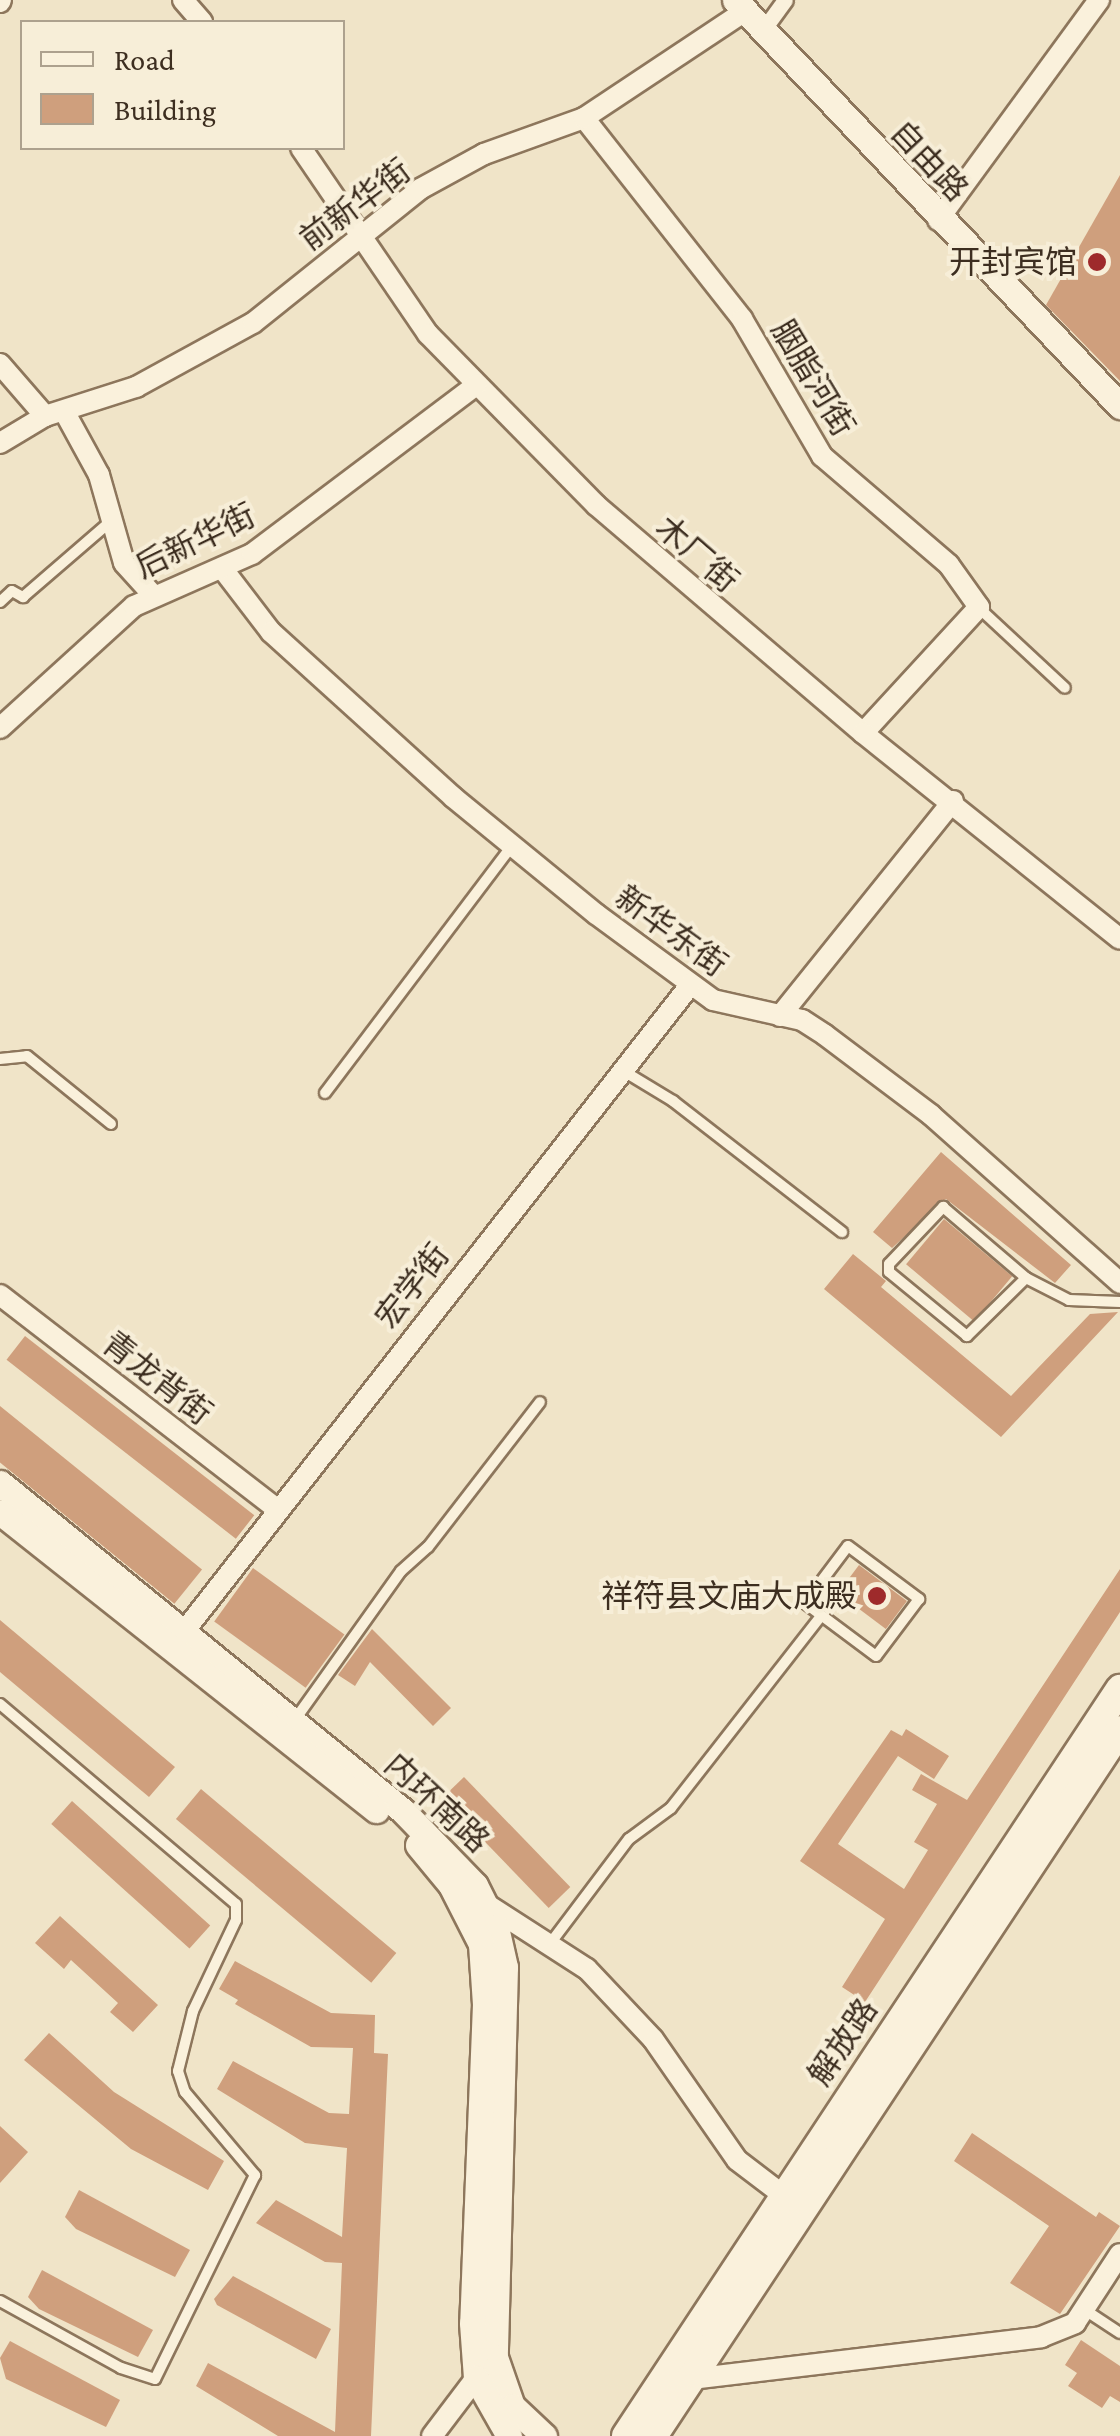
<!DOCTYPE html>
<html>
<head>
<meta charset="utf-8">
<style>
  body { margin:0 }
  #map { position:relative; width:1120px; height:2436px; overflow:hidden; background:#f0e4c8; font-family:"Crimson Pro","Noto Sans SC",serif }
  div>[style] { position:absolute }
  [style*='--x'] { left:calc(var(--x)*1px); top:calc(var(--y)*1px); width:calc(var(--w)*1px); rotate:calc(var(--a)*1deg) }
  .building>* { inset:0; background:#cf9f7d; transform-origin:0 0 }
  .roads { filter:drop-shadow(2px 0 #8d765c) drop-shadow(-2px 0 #8d765c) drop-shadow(0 2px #8d765c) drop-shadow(0 -2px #8d765c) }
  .service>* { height:10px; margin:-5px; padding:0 5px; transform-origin:5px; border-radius:5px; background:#faf1dc }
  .pedestrian>* { height:15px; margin:-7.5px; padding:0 7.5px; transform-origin:7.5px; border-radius:7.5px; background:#faf1dc }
  .minor>* { height:20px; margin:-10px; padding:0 10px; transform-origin:10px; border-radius:10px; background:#faf1dc }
  .tertiary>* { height:25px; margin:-12.5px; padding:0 12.5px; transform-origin:12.5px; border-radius:12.5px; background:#faf1dc }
  .secondary>* { height:28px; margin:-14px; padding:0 14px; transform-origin:14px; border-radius:14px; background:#faf1dc }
  .dots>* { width:28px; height:28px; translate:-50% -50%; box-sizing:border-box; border:5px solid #f7eed8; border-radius:50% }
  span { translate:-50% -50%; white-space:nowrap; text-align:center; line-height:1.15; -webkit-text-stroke:8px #f7eed8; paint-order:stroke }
  .street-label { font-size:32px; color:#3d2e20 }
  .poi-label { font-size:32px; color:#3d2e20 }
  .right { translate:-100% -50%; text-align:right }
  .legend { position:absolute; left:20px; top:20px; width:325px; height:130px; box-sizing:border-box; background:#f7eed8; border:2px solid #ada18e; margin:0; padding:12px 18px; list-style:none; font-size:30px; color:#3d2e20 }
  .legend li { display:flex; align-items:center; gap:20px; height:50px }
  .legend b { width:50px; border:2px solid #ada18e }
</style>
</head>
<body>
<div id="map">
  <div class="building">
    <div style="clip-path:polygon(1120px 175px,1120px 381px,1046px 305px)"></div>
    <div style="clip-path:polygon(941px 1152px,1071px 1265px,1055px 1283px,946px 1199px,892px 1248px,873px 1232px)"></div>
    <div style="left:944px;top:1219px;width:89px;height:59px;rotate:40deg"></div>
    <div style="clip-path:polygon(853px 1254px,886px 1281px,881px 1287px,1011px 1396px,1090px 1314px,1118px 1312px,1001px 1437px,824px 1289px)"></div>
    <div style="left:25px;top:1336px;width:291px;height:30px;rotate:38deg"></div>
    <div style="left:0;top:1406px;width:260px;height:44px;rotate:39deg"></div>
    <div style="left:859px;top:1565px;width:60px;height:35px;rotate:37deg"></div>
    <div style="left:253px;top:1568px;width:113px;height:66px;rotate:36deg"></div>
    <div style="clip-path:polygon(1120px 1569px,1120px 1612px,865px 2002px,842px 1987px,885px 1919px,800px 1861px,891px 1730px,902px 1736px,906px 1729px,949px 1756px,934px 1779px,898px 1756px,838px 1844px,904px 1889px,928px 1850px,914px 1842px,937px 1804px,912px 1790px,921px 1774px,967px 1800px)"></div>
    <div style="clip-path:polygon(0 1620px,175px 1767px,149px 1797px,0 1672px)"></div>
    <div style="clip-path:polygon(372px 1629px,451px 1708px,433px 1726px,370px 1662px,355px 1686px,338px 1675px)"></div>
    <div style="left:464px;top:1777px;width:153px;height:30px;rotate:46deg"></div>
    <div style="left:201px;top:1789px;width:255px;height:39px;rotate:40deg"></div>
    <div style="left:72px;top:1801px;width:186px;height:31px;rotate:42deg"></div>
    <div style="clip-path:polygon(60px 1916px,158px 2005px,133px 2032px,110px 2012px,118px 2003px,71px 1960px,64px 1969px,35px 1943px)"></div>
    <div style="clip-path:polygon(235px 1961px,331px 2013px,375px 2015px,374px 2053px,388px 2054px,371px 2436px,278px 2436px,196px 2386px,208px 2363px,335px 2432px,342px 2263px,325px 2262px,256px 2223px,276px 2200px,342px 2237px,347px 2148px,305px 2143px,217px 2089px,233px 2061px,329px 2113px,349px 2114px,353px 2048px,311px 2047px,235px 2004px,238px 2000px,219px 1989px)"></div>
    <div style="clip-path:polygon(49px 2033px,114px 2092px,224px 2161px,208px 2190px,131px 2149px,24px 2060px)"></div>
    <div style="clip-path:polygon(0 2126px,28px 2152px,0 2183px)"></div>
    <div style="clip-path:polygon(972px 2133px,1096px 2217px,1099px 2212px,1120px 2226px,1060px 2314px,1010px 2283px,1049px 2226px,954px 2161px)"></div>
    <div style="clip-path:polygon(79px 2190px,190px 2250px,175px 2277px,76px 2229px,65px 2217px)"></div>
    <div style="clip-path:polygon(42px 2270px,153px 2330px,138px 2357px,39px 2309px,28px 2297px)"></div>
    <div style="clip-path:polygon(233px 2276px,331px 2329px,316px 2359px,217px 2305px,214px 2299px)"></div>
    <div style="clip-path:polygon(1081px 2340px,1120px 2366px,1120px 2402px,1110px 2396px,1102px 2408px,1068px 2386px,1077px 2373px,1065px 2365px)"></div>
    <div style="clip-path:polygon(10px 2341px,120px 2400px,106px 2427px,6px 2379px,0 2358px)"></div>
  </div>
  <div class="roads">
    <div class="service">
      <div style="--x:0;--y:602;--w:16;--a:-43"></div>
      <div style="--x:12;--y:591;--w:13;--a:29"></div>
      <div style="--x:23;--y:597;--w:115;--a:-40.8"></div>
      <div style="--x:979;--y:608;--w:117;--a:42.9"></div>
      <div style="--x:0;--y:1059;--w:27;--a:-6"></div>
      <div style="--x:27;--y:1056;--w:108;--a:39"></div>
      <div style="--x:622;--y:1070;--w:60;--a:31.3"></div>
      <div style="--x:673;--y:1101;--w:214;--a:37.8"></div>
      <div style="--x:325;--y:1093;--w:310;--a:-52.9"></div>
      <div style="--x:943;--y:1207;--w:109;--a:40.5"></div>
      <div style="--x:1026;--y:1278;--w:83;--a:135.5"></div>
      <div style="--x:967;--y:1336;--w:101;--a:-140.6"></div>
      <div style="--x:889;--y:1272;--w:8;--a:-90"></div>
      <div style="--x:889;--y:1264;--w:79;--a:-46.5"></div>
      <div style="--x:1026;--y:1278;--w:48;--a:27.1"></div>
      <div style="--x:1069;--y:1300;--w:51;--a:2.2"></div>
      <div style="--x:848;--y:1546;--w:89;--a:36.7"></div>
      <div style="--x:919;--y:1599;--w:71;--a:127"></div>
      <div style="--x:876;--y:1656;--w:89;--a:-143.3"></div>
      <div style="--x:805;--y:1603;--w:71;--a:-53"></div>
      <div style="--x:0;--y:1704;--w:309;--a:40.3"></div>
      <div style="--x:236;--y:1904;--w:16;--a:90"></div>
      <div style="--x:236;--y:1920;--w:101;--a:115.3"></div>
      <div style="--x:193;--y:2011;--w:62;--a:104"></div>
      <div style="--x:178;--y:2071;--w:22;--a:72"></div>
      <div style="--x:185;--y:2092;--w:109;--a:49.9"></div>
      <div style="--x:255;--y:2175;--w:227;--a:116.1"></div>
      <div style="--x:155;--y:2379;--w:36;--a:-162"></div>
      <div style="--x:121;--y:2368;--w:138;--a:-151"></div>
      <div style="--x:294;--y:1721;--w:184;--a:-54.5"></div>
      <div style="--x:401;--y:1571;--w:36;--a:-42"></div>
      <div style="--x:428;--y:1547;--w:183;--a:-52.3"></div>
      <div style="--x:552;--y:1941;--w:128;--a:-53"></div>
      <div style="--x:629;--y:1839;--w:52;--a:-36.4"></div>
      <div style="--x:671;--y:1808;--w:244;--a:-52"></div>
      <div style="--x:1085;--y:2310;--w:42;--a:33.3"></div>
    </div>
    <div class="pedestrian">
      <div style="--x:763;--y:30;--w:37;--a:-54"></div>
    </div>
    <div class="minor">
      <div style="--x:183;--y:0;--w:29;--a:49"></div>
      <div style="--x:0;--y:2;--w:2;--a:-63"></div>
      <div style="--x:584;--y:118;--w:256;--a:51.8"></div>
      <div style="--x:742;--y:319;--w:159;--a:59.7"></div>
      <div style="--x:822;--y:456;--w:167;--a:40.6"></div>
      <div style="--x:949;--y:565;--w:52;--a:54.5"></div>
      <div style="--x:979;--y:607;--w:171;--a:132.6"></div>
      <div style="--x:301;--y:148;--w:225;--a:55.7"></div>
      <div style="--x:428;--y:334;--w:240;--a:45.5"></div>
      <div style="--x:596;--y:505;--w:351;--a:40.5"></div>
      <div style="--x:863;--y:733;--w:329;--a:38.7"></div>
      <div style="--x:938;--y:220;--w:273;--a:-53.8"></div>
      <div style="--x:0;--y:364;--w:69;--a:49.1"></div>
      <div style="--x:64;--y:411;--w:73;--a:61.3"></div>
      <div style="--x:99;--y:475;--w:91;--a:74.1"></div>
      <div style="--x:124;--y:563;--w:42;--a:47.9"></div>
      <div style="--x:0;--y:443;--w:52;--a:-31"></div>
      <div style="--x:45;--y:416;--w:96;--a:-17.7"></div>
      <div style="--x:136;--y:387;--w:133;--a:-28.7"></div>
      <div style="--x:253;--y:323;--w:214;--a:-38.7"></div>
      <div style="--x:420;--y:189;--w:73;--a:-28.7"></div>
      <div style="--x:484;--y:154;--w:106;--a:-19.8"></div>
      <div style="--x:584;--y:118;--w:193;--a:-33.6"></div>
      <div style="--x:222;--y:568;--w:81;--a:52.6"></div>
      <div style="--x:271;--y:632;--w:246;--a:42.2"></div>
      <div style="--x:453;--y:797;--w:185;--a:39.3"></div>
      <div style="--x:596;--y:914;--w:145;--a:36.3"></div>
      <div style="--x:713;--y:1000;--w:91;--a:12.7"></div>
      <div style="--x:802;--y:1020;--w:27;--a:33"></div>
      <div style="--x:825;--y:1035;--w:133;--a:37"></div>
      <div style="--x:931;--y:1115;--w:253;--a:41.6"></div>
      <div style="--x:0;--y:728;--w:181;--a:-42.3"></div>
      <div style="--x:134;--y:606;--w:129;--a:-23.8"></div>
      <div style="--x:252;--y:554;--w:281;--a:-37"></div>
      <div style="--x:780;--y:1016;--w:276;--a:-51.2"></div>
      <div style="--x:0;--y:1295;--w:350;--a:37.7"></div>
      <div style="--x:186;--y:1629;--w:819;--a:-51.94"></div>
      <div style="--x:486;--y:1904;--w:120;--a:32.8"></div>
      <div style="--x:587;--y:1969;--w:96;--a:46.7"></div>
      <div style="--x:653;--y:2039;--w:147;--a:55.2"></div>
      <div style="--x:737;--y:2160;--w:58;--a:37.3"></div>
      <div style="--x:691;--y:2379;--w:353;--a:-6.8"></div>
      <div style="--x:1041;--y:2337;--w:37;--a:-22"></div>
      <div style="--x:1075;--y:2323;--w:82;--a:-56.9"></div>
      <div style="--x:432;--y:2436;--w:73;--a:-52.8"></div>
    </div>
    <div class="tertiary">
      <div style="--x:735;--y:0;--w:560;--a:46.52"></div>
      <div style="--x:0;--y:1483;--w:520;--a:39.14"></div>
      <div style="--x:403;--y:1811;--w:103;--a:45.8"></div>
      <div style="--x:475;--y:1885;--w:47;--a:63.4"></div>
      <div style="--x:496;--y:1927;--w:41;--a:77.3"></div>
      <div style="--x:505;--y:1967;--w:390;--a:91.5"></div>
      <div style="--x:495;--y:2357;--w:52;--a:70.9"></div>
      <div style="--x:512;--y:2406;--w:44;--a:43.2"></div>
      <div style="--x:0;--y:1512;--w:480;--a:38.4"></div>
      <div style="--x:418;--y:1845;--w:52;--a:50.5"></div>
      <div style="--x:451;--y:1885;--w:66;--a:63"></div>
      <div style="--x:481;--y:1944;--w:60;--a:86.2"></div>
      <div style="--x:485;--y:2004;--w:319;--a:92.3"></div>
      <div style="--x:472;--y:2323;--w:55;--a:85.8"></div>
      <div style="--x:476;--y:2378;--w:67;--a:60.4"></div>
    </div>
    <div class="secondary">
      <div style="--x:626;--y:2436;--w:896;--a:-56.52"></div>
      <div style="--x:653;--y:2436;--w:846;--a:-56.52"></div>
    </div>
  </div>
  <div class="dots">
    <div style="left:1097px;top:262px;background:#9e2a2b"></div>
    <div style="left:877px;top:1596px;background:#9e2a2b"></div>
  </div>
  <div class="street-label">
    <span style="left:929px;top:161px;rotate:47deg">自由路</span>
    <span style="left:355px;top:205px;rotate:-37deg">前新华街</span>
    <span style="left:813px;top:378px;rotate:59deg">胭脂河街</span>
    <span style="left:195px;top:541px;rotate:-26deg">后新华街</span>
    <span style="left:697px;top:554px;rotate:41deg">木厂街</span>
    <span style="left:671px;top:931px;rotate:36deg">新华东街</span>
    <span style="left:412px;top:1286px;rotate:-52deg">宏学街</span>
    <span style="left:157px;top:1378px;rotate:38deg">青龙背街</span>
    <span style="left:437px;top:1803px;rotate:43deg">内环南路</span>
    <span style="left:843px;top:2042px;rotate:-56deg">解放路</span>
  </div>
  <div class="poi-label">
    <span class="right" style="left:1077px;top:262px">开封宾馆</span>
    <span class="right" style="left:857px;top:1596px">祥符县文庙大成殿</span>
  </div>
  <ul class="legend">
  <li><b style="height:12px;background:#faf1dc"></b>Road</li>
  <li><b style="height:28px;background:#cf9f7d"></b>Building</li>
  </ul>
</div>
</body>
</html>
